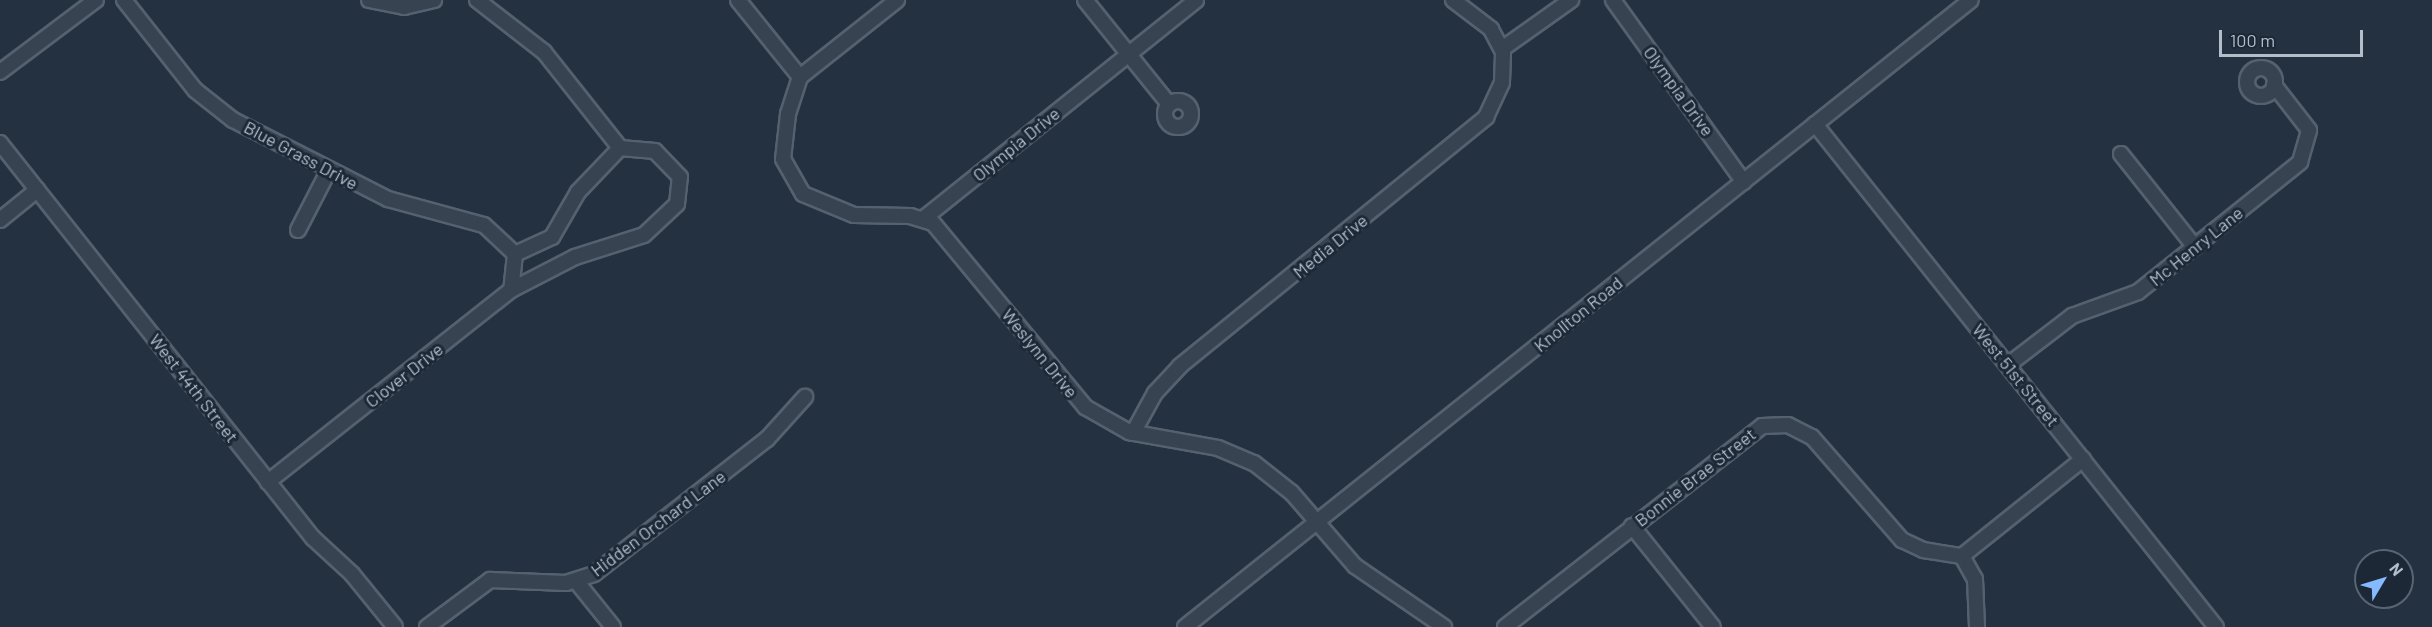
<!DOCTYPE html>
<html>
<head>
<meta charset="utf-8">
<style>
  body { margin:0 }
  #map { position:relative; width:2432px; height:627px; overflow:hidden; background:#233141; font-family:Barlow,sans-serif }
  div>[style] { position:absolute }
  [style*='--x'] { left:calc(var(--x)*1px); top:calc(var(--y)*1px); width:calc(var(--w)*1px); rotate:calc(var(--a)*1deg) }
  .roads { filter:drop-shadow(2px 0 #55616e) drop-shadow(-2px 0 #55616e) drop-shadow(0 2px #55616e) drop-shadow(0 -2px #55616e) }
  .minor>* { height:14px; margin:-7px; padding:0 7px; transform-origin:7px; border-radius:7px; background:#374351 }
  .minor>.ring { margin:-7px; padding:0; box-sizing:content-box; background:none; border:14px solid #374351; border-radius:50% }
  span { translate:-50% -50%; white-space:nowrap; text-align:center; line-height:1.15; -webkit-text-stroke:6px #1c2836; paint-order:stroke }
  .street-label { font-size:18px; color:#b3becb }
  .north { position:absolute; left:2354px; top:549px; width:60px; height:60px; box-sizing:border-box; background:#1c2836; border:2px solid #586472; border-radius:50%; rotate:52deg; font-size:16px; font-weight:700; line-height:24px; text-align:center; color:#b3becb }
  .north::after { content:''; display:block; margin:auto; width:21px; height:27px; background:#85baff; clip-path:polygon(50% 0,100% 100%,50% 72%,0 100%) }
  .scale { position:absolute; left:2219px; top:30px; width:144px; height:27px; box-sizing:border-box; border:3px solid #b3becb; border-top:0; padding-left:8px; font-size:18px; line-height:21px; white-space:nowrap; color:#b3becb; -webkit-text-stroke:4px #1c2836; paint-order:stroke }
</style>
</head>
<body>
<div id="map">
  <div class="roads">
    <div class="minor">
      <div style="--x:124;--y:0;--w:115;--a:51.7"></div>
      <div style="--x:195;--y:90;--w:48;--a:38.3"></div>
      <div style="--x:233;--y:120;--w:174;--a:27"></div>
      <div style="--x:388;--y:199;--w:99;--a:15.2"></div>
      <div style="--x:484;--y:225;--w:42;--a:43.1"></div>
      <div style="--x:515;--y:254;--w:36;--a:96"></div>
      <div style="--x:511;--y:290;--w:310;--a:141.7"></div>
      <div style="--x:369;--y:0;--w:36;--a:11"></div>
      <div style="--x:404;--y:7;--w:31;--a:-13"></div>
      <div style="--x:477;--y:0;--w:85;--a:37.8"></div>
      <div style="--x:544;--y:52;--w:122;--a:51.6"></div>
      <div style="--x:738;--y:0;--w:99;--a:51.2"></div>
      <div style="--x:800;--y:77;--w:39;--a:108"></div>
      <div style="--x:788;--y:114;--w:45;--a:96.3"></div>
      <div style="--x:783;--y:159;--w:40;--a:60.3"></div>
      <div style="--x:803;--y:194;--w:55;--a:22.4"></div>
      <div style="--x:854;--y:215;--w:56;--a:1"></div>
      <div style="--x:910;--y:216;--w:24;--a:17"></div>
      <div style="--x:933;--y:223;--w:239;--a:50.4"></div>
      <div style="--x:1085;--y:407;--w:51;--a:29.6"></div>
      <div style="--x:1129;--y:432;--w:90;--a:10.2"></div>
      <div style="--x:1218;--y:448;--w:39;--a:23"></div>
      <div style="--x:1254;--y:463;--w:48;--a:38.3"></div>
      <div style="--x:1292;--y:493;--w:96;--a:49.2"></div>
      <div style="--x:1355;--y:566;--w:108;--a:34.4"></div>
      <div style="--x:1085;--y:0;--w:134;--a:51.1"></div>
      <div style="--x:1613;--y:0;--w:224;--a:54.3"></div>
      <div style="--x:1502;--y:49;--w:85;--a:-35.4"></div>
      <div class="ring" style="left:2247px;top:68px;width:14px;height:14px"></div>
      <div style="--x:0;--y:72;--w:120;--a:-36.9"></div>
      <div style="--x:800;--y:77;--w:124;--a:-38.4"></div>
      <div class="ring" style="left:1165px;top:101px;width:12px;height:12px"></div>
      <div style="--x:1815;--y:124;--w:643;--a:51.44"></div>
      <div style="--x:0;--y:143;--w:504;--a:51.61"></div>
      <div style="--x:313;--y:538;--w:53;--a:42.7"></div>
      <div style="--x:352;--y:574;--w:68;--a:50.9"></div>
      <div style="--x:2121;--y:154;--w:119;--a:51.5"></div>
      <div style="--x:923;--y:219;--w:350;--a:-38.7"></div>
      <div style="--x:0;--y:220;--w:48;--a:-39"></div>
      <div style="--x:298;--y:230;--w:68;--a:-62.7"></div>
      <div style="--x:511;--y:290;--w:72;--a:-27.3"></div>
      <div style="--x:575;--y:257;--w:72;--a:-17.7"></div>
      <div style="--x:644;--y:235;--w:45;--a:-43.2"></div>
      <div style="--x:677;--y:204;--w:27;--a:-84"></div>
      <div style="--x:680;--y:177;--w:36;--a:-134"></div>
      <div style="--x:655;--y:151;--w:35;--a:-175"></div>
      <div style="--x:620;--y:148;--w:61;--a:133.7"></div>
      <div style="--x:578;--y:192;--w:52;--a:120"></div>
      <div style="--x:552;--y:237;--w:41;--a:155.3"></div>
      <div style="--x:2008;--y:365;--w:81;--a:-37.4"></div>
      <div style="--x:2072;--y:316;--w:70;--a:-20"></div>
      <div style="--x:2138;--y:292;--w:208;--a:-38.7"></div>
      <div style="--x:2300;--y:162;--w:33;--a:-74"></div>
      <div style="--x:2309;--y:130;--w:57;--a:-127.9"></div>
      <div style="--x:1133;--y:433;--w:46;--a:-61.2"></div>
      <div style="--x:1155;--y:393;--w:37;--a:-47"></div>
      <div style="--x:1180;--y:366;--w:395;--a:-39.1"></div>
      <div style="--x:1486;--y:117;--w:38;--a:-65"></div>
      <div style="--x:1502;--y:82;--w:30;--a:-88"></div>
      <div style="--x:1503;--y:52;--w:26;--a:-118"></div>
      <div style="--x:1491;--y:29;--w:48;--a:-142.7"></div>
      <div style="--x:1632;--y:526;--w:129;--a:51.3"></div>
      <div style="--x:1962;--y:556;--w:26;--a:61"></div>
      <div style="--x:1975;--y:579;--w:48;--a:87.6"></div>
      <div style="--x:576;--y:581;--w:59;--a:51.2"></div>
      <div style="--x:427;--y:627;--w:79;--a:-36.7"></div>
      <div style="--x:490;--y:580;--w:76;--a:2.3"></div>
      <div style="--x:566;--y:583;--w:29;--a:-18"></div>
      <div style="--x:594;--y:574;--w:219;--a:-38"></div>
      <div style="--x:767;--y:439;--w:57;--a:-47.9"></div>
      <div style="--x:1185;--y:627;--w:1005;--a:-38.58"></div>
      <div style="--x:1505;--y:627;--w:326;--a:-38"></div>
      <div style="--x:1762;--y:426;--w:26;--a:-2"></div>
      <div style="--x:1788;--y:425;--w:27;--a:27"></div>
      <div style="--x:1812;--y:437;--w:137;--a:48.9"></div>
      <div style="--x:1902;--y:540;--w:23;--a:25"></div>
      <div style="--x:1923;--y:550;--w:39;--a:9"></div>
      <div style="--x:1962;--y:556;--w:155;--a:-38.7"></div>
    </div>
  </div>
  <div class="street-label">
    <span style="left:1679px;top:91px;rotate:54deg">Olympia Drive</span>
    <span style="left:1016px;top:144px;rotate:-39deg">Olympia Drive</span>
    <span style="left:301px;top:155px;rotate:28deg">Blue Grass Drive</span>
    <span style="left:1330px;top:246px;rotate:-39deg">Media Drive</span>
    <span style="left:2196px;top:246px;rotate:-39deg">Mc Henry Lane</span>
    <span style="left:1578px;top:314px;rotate:-39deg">Knollton Road</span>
    <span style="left:1040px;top:353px;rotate:51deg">Weslynn Drive</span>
    <span style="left:404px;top:375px;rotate:-38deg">Clover Drive</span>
    <span style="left:2016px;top:375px;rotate:51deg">West 51st Street</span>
    <span style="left:194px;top:388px;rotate:52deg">West 44th Street</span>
    <span style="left:1695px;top:477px;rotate:-38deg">Bonnie Brae Street</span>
    <span style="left:658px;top:523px;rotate:-37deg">Hidden Orchard Lane</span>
  </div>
  <div class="north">N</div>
  <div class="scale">100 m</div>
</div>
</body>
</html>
